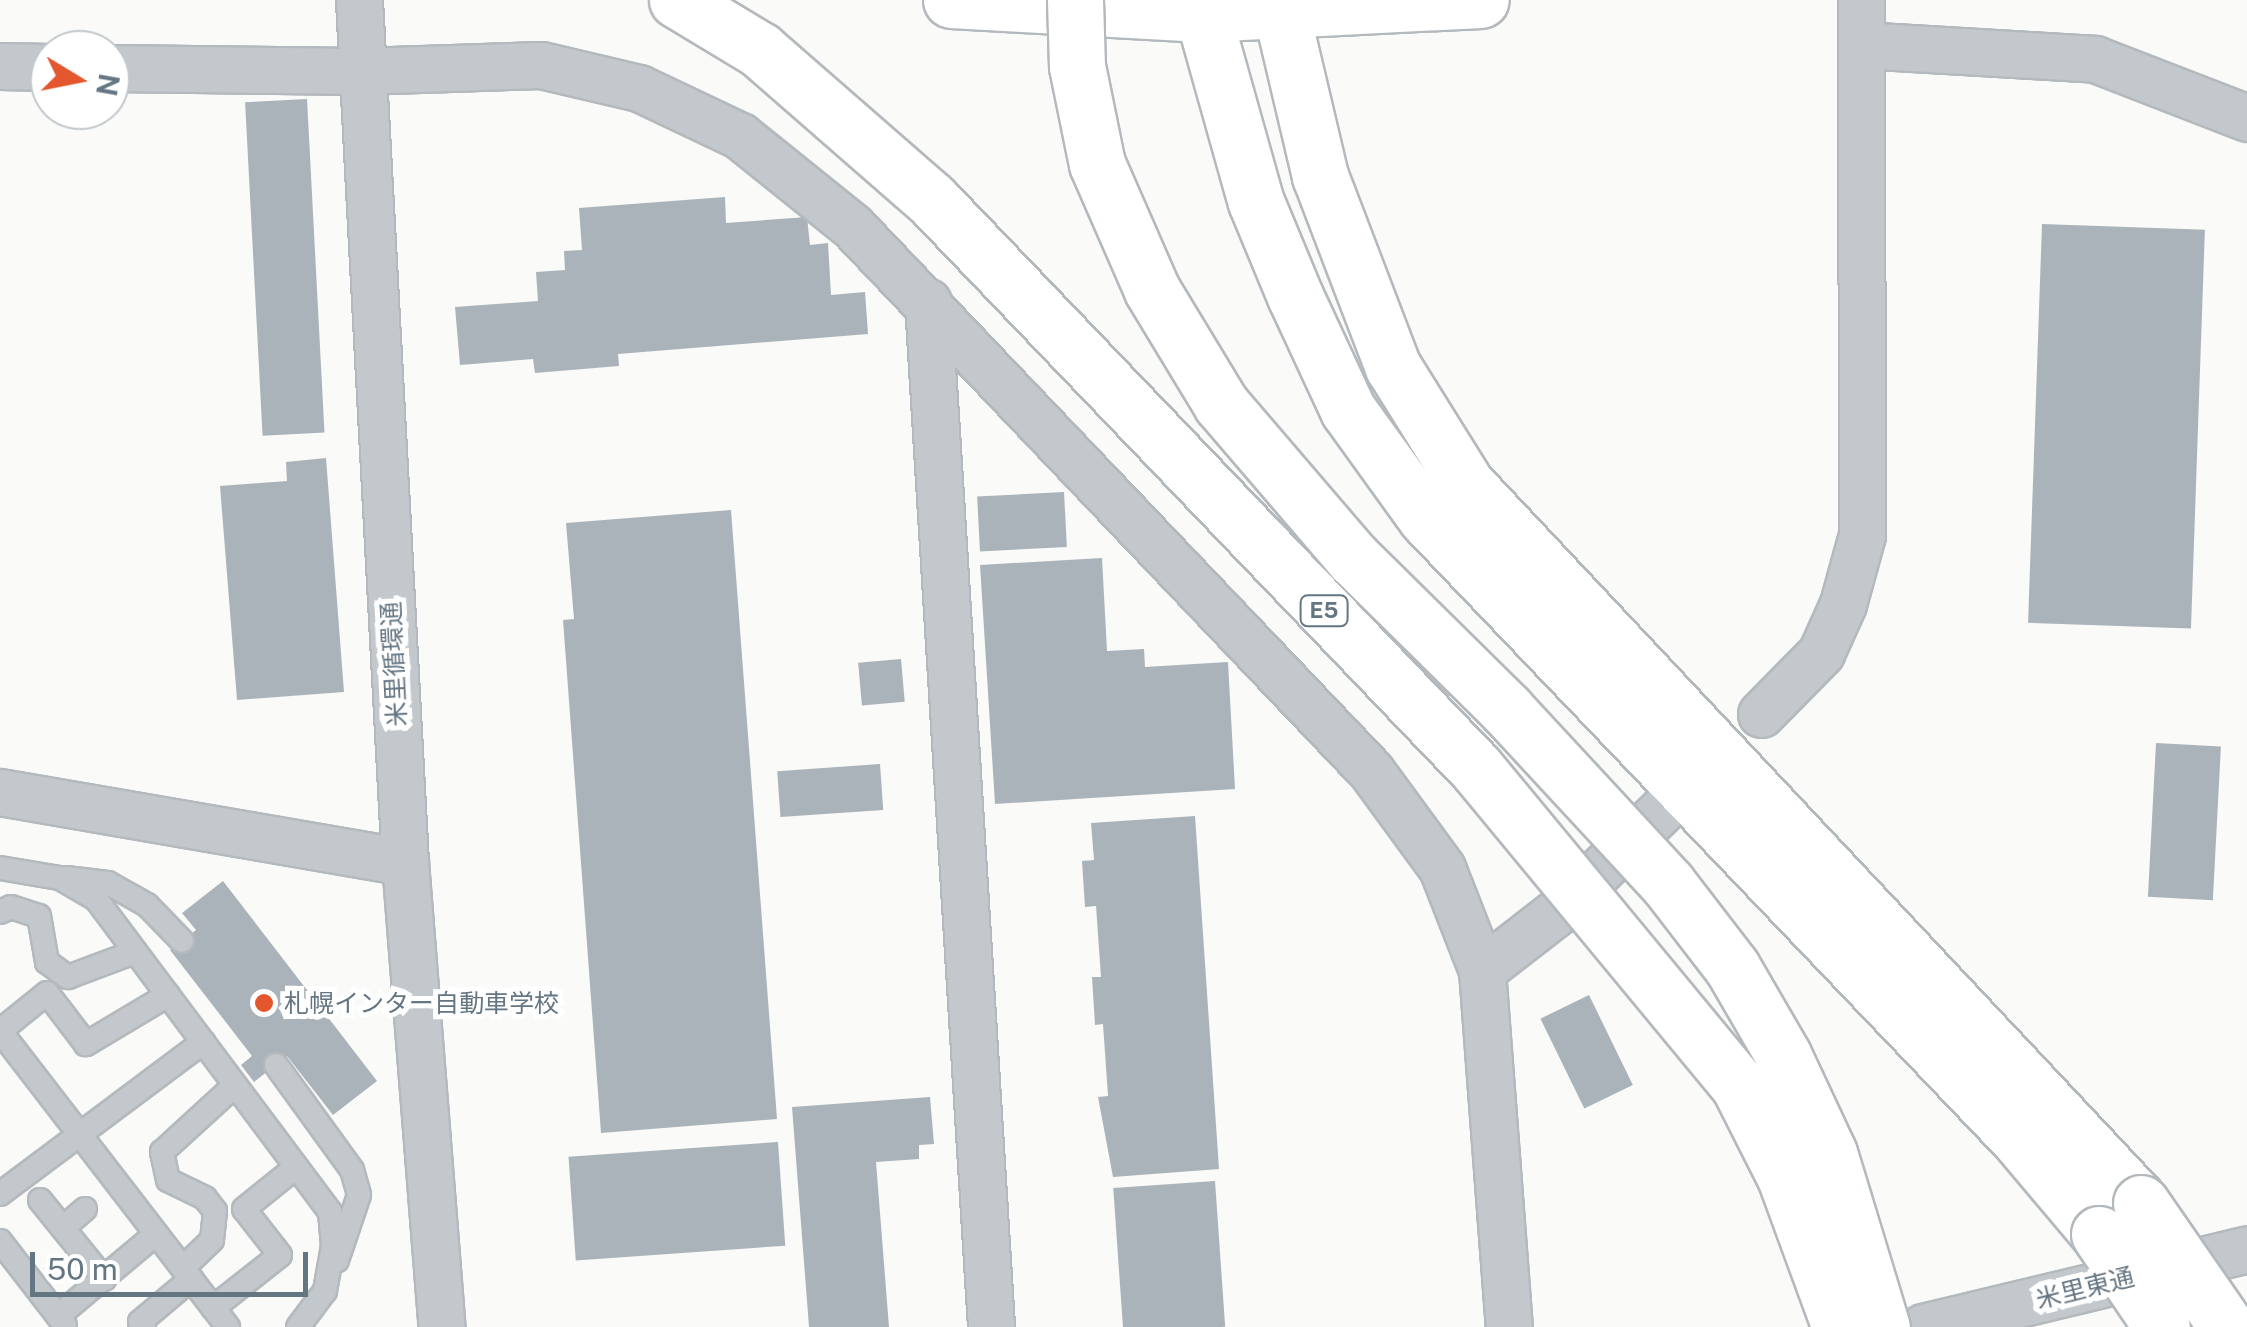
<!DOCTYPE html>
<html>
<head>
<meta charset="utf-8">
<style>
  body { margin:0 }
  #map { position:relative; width:2247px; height:1327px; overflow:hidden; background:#fafaf8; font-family:"Public Sans","Noto Sans JP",sans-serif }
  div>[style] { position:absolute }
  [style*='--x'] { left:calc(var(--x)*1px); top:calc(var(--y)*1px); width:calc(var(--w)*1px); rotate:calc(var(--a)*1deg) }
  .building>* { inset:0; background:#aab3b9; transform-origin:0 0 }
  .roads { filter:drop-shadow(2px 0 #b4b9bd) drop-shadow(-2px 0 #b4b9bd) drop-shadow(0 2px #b4b9bd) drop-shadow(0 -2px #b4b9bd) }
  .service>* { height:22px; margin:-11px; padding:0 11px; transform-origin:11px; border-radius:11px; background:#c3c8cc }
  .minor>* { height:45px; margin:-22.5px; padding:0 22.5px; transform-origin:22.5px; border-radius:22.5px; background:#c3c8cc }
  .trunk>* { height:55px; margin:-27.5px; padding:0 27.5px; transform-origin:27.5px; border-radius:27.5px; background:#fff }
  .motorway>* { height:55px; margin:-27.5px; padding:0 27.5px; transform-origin:27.5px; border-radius:27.5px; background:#fff }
  .bridges { filter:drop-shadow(2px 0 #b4b9bd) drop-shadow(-2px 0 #b4b9bd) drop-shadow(0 2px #b4b9bd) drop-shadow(0 -2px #b4b9bd) }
  .motorway-bridge>* { height:55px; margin:-27.5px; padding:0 27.5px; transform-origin:27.5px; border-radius:27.5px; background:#fff }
  .dots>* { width:28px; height:28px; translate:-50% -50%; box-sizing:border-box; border:5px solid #fff; border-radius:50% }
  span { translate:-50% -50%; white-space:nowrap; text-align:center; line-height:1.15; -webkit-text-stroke:10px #fff; paint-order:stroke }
  .shield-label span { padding:2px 8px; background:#fff; border:2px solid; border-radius:8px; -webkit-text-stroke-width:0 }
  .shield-label { font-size:22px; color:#657683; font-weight:700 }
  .street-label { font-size:25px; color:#657683 }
  .poi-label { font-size:25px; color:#657683 }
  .left { translate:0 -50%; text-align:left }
  .north { position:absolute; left:30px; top:30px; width:100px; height:100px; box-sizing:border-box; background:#fff; border:2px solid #c1c8cd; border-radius:50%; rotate:100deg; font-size:28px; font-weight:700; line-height:40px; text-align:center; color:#657683 }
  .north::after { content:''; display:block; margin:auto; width:35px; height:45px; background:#e4572e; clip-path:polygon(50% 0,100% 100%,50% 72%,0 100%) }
  .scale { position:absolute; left:30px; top:1252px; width:278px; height:45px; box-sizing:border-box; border:5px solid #657683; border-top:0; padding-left:12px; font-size:30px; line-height:35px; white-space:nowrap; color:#657683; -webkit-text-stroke:8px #fff; paint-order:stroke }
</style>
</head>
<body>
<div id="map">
  <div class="building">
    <div style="left:307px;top:99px;width:334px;height:62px;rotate:87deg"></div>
    <div style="clip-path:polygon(725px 197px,726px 223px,807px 217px,810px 245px,828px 243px,831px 295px,865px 292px,868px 334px,618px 354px,619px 366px,535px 373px,533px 359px,460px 365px,455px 307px,538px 301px,536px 272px,565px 270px,564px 251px,582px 250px,579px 208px)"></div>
    <div style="left:2042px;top:224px;width:163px;height:399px;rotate:2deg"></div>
    <div style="clip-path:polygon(326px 458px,344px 692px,237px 700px,220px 486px,287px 481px,286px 462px)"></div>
    <div style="left:1064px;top:492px;width:55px;height:87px;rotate:87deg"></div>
    <div style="clip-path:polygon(731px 510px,777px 1119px,601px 1133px,563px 620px,574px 619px,566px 523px)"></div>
    <div style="clip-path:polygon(1102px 558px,1107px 651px,1144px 649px,1145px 667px,1228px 662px,1235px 789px,995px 804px,980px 565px)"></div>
    <div style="left:901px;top:659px;width:43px;height:43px;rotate:85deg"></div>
    <div style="left:2156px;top:743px;width:65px;height:154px;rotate:3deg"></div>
    <div style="left:880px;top:764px;width:46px;height:103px;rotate:86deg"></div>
    <div style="clip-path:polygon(1195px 816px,1219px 1169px,1113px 1177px,1098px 1097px,1108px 1096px,1103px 1024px,1095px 1025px,1092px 977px,1101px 977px,1096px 906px,1085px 907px,1082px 861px,1094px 860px,1091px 823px)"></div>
    <div style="clip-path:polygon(223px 881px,377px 1081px,333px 1115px,287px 1056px,254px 1082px,241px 1065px,252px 1056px,170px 950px,196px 930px,182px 913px)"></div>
    <div style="left:1589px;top:995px;width:100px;height:54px;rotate:64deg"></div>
    <div style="clip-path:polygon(930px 1097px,934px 1144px,919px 1145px,919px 1159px,876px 1162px,889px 1327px,809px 1327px,792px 1107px)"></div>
    <div style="left:778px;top:1142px;width:104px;height:210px;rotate:86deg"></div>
    <div style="left:1215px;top:1181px;width:146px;height:102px;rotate:86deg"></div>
  </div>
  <div class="roads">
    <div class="service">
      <div style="--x:0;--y:868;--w:61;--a:9.5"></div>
      <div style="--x:60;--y:878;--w:42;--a:30.3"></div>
      <div style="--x:96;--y:899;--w:391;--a:53.2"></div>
      <div style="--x:330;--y:1212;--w:34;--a:85"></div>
      <div style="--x:333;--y:1246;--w:46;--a:100.1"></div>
      <div style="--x:325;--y:1291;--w:45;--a:126.9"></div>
      <div style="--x:66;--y:878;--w:42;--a:6.8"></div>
      <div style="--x:108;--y:883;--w:45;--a:29.4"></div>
      <div style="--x:147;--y:905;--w:50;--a:45.8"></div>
      <div style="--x:0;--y:912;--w:12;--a:-24"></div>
      <div style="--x:11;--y:907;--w:29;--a:18"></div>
      <div style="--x:39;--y:916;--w:47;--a:80.1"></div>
      <div style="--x:47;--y:962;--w:26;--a:36"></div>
      <div style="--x:68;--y:977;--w:72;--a:-20.5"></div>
      <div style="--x:168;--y:995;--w:96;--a:149.1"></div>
      <div style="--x:86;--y:1044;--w:64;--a:-127.4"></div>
      <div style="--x:47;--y:993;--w:60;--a:141"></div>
      <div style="--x:0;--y:1031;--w:374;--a:52.4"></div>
      <div style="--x:276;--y:1065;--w:130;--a:54.1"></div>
      <div style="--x:352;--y:1170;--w:26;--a:74"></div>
      <div style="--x:359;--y:1195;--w:69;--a:108.7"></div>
      <div style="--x:0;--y:1194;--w:254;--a:-36.8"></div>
      <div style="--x:40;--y:1200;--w:102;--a:51"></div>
      <div style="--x:63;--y:1228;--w:29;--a:-41"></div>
      <div style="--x:0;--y:1241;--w:106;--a:52.3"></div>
      <div style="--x:183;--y:1268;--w:40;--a:-44"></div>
      <div style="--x:212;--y:1240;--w:29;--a:-84"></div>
      <div style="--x:215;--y:1211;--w:16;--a:-128"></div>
      <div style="--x:205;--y:1198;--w:41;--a:-154.1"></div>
      <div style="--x:168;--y:1180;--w:29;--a:-102"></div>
      <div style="--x:162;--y:1152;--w:98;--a:-42.5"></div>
      <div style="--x:213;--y:1308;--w:85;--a:-38.3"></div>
      <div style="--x:280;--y:1255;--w:58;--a:-128"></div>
      <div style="--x:244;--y:1209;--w:65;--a:-38.8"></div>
      <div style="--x:58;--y:1316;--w:128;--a:-39.9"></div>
      <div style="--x:144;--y:1327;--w:6;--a:-129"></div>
      <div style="--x:140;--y:1322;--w:67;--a:-40.1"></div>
    </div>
    <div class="minor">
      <div style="--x:359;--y:0;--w:863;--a:86.95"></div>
      <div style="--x:405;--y:862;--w:466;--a:85.5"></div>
      <div style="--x:1862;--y:45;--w:233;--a:3.4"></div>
      <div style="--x:2095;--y:59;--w:163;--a:21.2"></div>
      <div style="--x:0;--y:66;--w:50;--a:1.1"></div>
      <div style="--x:110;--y:68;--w:250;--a:0.7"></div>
      <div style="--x:360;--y:71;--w:181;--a:-1.9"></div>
      <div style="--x:541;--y:65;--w:101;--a:13.2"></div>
      <div style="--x:639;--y:88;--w:112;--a:25.4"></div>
      <div style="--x:740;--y:136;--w:144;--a:38.8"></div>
      <div style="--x:852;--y:226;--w:753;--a:46.4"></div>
      <div style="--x:1371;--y:771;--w:120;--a:53.8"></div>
      <div style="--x:1442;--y:868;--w:110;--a:68.6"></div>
      <div style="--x:1482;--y:970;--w:358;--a:85.7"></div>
      <div style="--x:928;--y:302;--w:1027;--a:86.48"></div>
      <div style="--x:1761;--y:714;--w:86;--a:-45.5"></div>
      <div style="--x:1821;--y:653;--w:54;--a:-65.8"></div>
      <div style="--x:1843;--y:604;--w:72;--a:-74.6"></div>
      <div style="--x:1862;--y:535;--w:535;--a:-90.11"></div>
      <div style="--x:0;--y:792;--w:411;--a:9.8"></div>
      <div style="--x:1482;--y:970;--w:96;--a:-37.8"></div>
      <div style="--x:1558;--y:911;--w:148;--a:-44.2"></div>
      <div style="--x:1923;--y:1327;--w:333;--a:-13.5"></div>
    </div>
    <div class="trunk">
      <div style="--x:951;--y:0;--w:252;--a:3.2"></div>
      <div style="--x:1203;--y:14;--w:278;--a:-2.9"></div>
    </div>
    <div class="motorway">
      <div style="--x:1281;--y:11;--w:170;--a:76.7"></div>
      <div style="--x:1320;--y:176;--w:204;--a:69.1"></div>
      <div style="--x:1393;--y:367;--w:138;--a:58"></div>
      <div style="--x:1466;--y:484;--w:986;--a:46.81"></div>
      <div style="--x:1203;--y:14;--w:195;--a:74.3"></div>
      <div style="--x:1256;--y:202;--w:102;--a:67.5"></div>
      <div style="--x:1295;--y:296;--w:126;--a:65.1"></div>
      <div style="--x:1348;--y:410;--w:133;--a:54.2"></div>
      <div style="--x:1426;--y:518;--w:859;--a:46.32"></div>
      <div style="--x:2019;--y:1139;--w:124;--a:49.9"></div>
    </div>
  </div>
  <div class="bridges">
    <div class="motorway-bridge">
      <div style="--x:677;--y:0;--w:97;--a:31.1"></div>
      <div style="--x:760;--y:50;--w:228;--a:41.1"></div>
      <div style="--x:932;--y:200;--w:786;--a:46.24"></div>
      <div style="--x:1476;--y:768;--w:413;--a:50.4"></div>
      <div style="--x:1739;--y:1086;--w:102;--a:63.2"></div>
      <div style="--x:1785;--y:1177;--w:160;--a:69.9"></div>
      <div style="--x:1075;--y:0;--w:66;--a:88.3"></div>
      <div style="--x:1077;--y:66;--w:100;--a:78.5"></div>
      <div style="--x:1097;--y:164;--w:137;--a:66.4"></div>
      <div style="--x:1152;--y:290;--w:133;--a:58.8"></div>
      <div style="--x:1221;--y:404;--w:204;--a:49.4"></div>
      <div style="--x:1354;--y:559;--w:214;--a:44.6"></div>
      <div style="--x:1506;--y:709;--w:238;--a:47.2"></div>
      <div style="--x:1668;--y:884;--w:105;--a:52.4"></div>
      <div style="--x:1732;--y:967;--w:102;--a:59.9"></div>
      <div style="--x:1783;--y:1055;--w:108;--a:64.9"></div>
      <div style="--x:1829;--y:1153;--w:182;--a:73.1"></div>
      <div style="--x:2141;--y:1203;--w:151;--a:55.3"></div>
      <div style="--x:2099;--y:1234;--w:112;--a:55.9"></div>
    </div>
  </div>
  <div class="dots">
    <div style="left:264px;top:1003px;background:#e4572e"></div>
  </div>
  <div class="shield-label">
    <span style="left:1324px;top:611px">E5</span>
  </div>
  <div class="street-label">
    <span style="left:394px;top:664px;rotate:-93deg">米里循環通</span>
    <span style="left:2085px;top:1288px;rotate:-14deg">米里東通</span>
  </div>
  <div class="poi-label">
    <span class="left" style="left:284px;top:1003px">札幌インター自動車学校</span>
  </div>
  <div class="north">N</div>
  <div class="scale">50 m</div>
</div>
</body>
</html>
